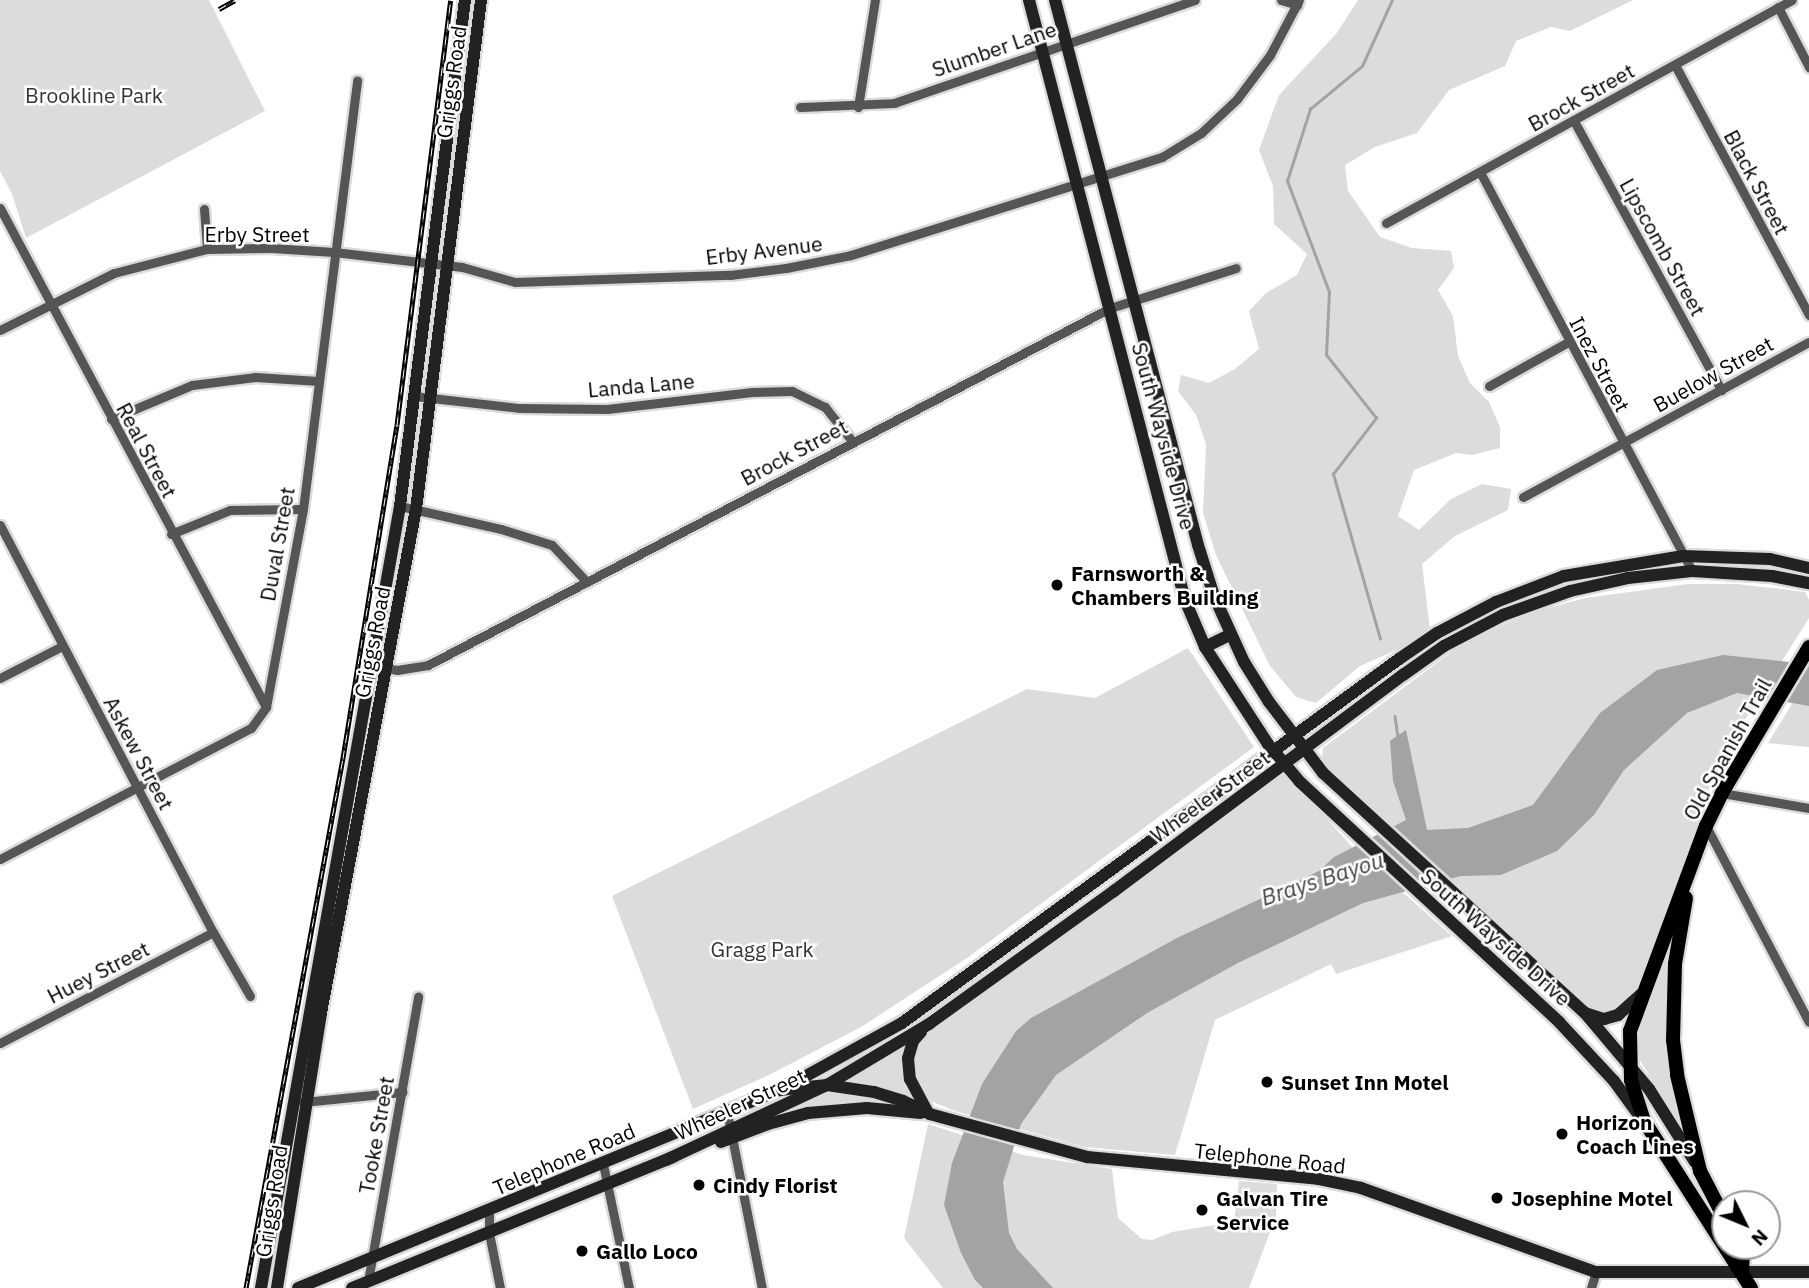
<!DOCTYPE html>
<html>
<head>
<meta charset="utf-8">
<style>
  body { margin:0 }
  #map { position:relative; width:1809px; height:1288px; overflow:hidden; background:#fff; font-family:"IBM Plex Sans",sans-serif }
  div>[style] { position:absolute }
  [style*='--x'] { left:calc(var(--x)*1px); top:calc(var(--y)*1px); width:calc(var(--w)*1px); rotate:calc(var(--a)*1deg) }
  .green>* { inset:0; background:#dcdcdc }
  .water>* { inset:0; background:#a3a3a3 }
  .stream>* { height:2.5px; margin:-1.25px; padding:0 1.25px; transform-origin:1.25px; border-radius:1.25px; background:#a3a3a3 }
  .roads { filter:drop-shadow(2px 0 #dbdbdb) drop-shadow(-2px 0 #dbdbdb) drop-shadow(0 2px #dbdbdb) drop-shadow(0 -2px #dbdbdb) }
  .minor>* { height:9px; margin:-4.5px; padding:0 4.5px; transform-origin:4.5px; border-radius:4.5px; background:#555 }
  .secondary>* { height:12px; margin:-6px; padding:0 6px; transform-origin:6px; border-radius:6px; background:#222 }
  .primary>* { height:14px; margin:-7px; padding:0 7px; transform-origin:7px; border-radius:7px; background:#000 }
  .rail>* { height:5px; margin-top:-2.5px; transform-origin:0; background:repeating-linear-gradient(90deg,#fff 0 8px,#000 0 16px); box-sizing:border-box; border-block:2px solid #000 }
  .dots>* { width:19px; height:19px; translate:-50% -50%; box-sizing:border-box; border:4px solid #fff; border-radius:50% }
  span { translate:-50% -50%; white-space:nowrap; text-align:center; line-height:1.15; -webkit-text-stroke:5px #fff; paint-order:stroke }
  .street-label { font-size:21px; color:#000 }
  .park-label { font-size:21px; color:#333 }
  .poi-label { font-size:21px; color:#000; font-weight:700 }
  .left { translate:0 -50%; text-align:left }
  .water-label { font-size:23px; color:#444; font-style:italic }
  .north { position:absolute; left:1711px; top:1190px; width:70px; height:70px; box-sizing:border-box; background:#fff; border:2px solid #999; border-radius:50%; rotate:133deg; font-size:19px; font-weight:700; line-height:28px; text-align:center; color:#000 }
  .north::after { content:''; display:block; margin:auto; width:24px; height:32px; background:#000; clip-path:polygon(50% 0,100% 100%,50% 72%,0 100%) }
</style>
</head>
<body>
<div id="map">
  <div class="green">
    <div style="clip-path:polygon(0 0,209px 0,265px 111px,26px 238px,12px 194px,0 171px)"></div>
    <div style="clip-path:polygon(1358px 0,1633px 0,1570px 31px,1551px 27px,1516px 41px,1505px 66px,1449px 90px,1417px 133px,1375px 147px,1345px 165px,1348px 191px,1380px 237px,1412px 248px,1451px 251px,1454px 268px,1438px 290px,1453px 316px,1458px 356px,1470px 383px,1489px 402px,1500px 427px,1500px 448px,1472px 455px,1456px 453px,1414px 470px,1398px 516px,1419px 530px,1451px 499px,1482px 484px,1511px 489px,1508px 510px,1455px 536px,1422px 564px,1430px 630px,1417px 641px,1360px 666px,1316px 703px,1296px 697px,1270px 666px,1216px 555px,1203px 513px,1206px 444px,1196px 415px,1178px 391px,1181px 375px,1209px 383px,1235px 369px,1259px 349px,1249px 311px,1266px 293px,1297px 275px,1307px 254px,1274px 224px,1273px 186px,1259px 150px,1279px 95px,1336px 34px)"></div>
    <div style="clip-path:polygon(1688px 584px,1737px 584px,1805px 592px,1809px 600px,1809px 618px,1728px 747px,1709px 789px,1635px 996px,1622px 1008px,1606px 1014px,1589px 1009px,1330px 770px,1322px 757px,1323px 748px,1462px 644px,1530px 613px,1585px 598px)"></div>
    <div style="clip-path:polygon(1188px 648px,1254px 747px,967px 958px,861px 1027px,769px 1075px,693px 1109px,612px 896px,1027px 689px,1095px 698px)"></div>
    <div style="clip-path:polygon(1809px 676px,1809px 747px,1768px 743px)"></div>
    <div style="clip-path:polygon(1282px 775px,1293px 781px,1353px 848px,1452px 936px,1336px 974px,1331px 964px,1215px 1020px,1175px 1155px,1084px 1147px,955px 1111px,926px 1099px,913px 1072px,914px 1056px,921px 1040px,938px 1025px)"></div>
    <div style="clip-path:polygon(1667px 949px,1672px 950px,1684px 1129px,1635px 1053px,1635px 1035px)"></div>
    <div style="clip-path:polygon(901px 1050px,905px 1052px,904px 1081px,910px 1094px,908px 1098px,852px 1083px,853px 1078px)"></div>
    <div style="clip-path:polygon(826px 1092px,846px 1092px,876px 1100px,875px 1105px,852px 1103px,800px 1110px,800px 1105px)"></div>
    <div style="clip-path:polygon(928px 1124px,1023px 1155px,1112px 1169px,1118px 1218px,1142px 1239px,1152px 1240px,1172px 1232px,1234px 1222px,1239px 1181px,1277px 1184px,1276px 1216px,1249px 1288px,943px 1288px,904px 1238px)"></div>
  </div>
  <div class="water">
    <div style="clip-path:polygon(1723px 655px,1809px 664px,1809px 706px,1737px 693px,1687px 713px,1624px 770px,1594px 815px,1557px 851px,1501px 875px,1461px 876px,1363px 903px,1238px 963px,1147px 1013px,1056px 1075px,1021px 1124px,1003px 1182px,1009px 1233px,1017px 1249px,1053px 1288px,983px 1288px,975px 1280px,961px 1253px,944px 1205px,952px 1163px,982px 1084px,1016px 1031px,1031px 1018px,1177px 938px,1319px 871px,1334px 857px,1406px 820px,1393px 781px,1390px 741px,1406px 730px,1427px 830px,1468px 828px,1533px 805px,1600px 713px,1657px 670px)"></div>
  </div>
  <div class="stream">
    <div style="--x:1380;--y:639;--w:172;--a:-105.9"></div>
    <div style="--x:1333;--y:474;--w:71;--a:-52.5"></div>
    <div style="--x:1376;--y:418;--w:80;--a:-128.4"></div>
    <div style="--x:1326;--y:355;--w:63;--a:-87.3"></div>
    <div style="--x:1329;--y:292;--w:119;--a:-110.7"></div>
    <div style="--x:1287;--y:181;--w:76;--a:-72.3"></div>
    <div style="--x:1310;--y:109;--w:67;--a:-39.6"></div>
    <div style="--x:1362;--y:66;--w:72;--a:-65.6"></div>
    <div style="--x:1395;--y:716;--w:21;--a:82"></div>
  </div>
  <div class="roads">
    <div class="minor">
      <div style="--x:1281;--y:0;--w:17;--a:17"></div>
      <div style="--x:1778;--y:7;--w:68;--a:62.7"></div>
      <div style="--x:1675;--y:65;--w:284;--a:61.8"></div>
      <div style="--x:800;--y:107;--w:94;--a:-2.4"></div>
      <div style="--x:894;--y:103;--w:318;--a:-18.9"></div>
      <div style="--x:858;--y:107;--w:108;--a:-81"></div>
      <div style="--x:1574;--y:121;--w:307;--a:61.3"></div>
      <div style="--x:1480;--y:172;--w:452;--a:62"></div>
      <div style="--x:0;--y:208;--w:565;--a:61.94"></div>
      <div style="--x:204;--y:209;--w:40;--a:85.7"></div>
      <div style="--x:1386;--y:223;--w:463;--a:-28.8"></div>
      <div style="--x:0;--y:330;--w:127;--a:-26.6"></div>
      <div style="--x:114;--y:273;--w:96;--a:-14.5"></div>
      <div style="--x:207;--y:249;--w:64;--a:-0.9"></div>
      <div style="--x:271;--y:248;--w:63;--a:3.6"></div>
      <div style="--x:334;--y:252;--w:129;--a:6.7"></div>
      <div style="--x:462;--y:267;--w:55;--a:15.8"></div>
      <div style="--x:515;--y:282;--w:215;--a:-1.9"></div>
      <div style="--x:730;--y:275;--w:56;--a:-7.1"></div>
      <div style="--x:786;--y:268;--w:66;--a:-11.3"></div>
      <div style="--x:851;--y:255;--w:326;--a:-17.5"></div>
      <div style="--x:1162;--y:157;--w:46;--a:-31.6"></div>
      <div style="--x:1201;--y:133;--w:50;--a:-43.4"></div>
      <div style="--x:1237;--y:99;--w:55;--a:-53.1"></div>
      <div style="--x:1270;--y:55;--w:62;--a:-62.2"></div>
      <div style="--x:1489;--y:386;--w:90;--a:-29.1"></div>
      <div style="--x:414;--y:396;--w:107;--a:6.5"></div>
      <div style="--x:520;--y:408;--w:87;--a:0.7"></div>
      <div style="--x:607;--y:409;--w:146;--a:-6.7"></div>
      <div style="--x:752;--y:392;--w:40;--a:-1.4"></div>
      <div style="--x:792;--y:391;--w:37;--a:26"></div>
      <div style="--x:825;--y:407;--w:43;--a:51.5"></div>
      <div style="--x:111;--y:419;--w:88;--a:-22.8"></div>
      <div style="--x:192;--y:385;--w:64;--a:-7.1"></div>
      <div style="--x:256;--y:377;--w:62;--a:3.7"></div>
      <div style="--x:1523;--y:497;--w:325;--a:-28.5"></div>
      <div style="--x:400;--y:506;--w:104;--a:12.8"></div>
      <div style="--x:501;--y:529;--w:53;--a:17.4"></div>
      <div style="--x:552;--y:545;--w:51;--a:46.6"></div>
      <div style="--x:0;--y:525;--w:459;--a:62.4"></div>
      <div style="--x:213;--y:932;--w:74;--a:60"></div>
      <div style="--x:171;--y:534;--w:64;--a:-22.1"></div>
      <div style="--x:230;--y:510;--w:73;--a:-0.8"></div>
      <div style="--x:372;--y:666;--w:25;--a:9"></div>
      <div style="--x:397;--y:670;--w:31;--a:-9"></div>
      <div style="--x:428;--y:665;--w:770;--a:-27.63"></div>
      <div style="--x:1110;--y:308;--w:132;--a:-17.6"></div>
      <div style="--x:0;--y:678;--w:70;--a:-27.3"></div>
      <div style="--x:1722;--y:793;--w:88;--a:9.8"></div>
      <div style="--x:1706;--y:826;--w:221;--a:62.3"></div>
      <div style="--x:0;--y:859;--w:283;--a:-27.6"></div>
      <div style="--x:251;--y:728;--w:26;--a:-54"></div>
      <div style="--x:266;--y:707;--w:201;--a:-79.4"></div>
      <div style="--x:303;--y:509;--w:432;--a:-82.8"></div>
      <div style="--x:0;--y:1043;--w:240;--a:-27.5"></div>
      <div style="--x:303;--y:1102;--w:100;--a:-5.8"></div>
      <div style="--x:727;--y:1112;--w:179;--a:78.8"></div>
      <div style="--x:603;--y:1164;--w:127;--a:78.2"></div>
      <div style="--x:489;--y:1212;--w:21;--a:90"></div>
      <div style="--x:489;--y:1233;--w:56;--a:78.7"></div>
      <div style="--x:368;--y:1281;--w:289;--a:-80"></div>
      <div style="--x:1591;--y:1288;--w:17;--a:-73"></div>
    </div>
    <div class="secondary">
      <div style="--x:1029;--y:0;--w:620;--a:75.43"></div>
      <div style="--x:1185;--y:600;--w:51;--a:66.9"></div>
      <div style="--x:1205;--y:647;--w:116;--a:57"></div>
      <div style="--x:1268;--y:744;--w:50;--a:49.9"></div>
      <div style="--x:1300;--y:782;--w:353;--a:42.8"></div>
      <div style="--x:1559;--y:1022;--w:81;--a:47"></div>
      <div style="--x:1614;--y:1081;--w:46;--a:53.9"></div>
      <div style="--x:1055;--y:0;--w:563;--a:75.3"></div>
      <div style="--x:1198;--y:545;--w:53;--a:72.6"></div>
      <div style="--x:1214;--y:596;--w:72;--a:65.6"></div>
      <div style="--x:1244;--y:662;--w:47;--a:58"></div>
      <div style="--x:1269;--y:702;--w:89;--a:52.7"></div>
      <div style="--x:1323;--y:773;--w:354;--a:42.5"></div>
      <div style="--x:1584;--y:1012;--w:101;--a:49.8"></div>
      <div style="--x:1649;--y:1089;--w:86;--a:57.8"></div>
      <div style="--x:1205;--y:647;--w:28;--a:-26"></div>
      <div style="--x:1585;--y:1013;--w:20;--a:18"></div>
      <div style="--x:1604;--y:1019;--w:15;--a:-16"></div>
      <div style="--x:1618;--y:1015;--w:31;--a:-42"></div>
      <div style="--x:921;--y:1032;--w:12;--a:132"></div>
      <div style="--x:913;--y:1041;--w:18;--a:106"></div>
      <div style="--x:908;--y:1058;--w:21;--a:85"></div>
      <div style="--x:910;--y:1079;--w:38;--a:62"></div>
      <div style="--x:786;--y:1087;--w:132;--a:-28.9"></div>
      <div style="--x:902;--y:1023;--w:616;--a:-36.22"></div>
      <div style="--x:1399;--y:659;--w:46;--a:-34.4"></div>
      <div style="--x:1437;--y:633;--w:67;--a:-27.7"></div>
      <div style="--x:1496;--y:602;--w:73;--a:-20.9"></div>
      <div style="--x:1564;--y:576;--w:121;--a:-9.5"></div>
      <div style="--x:1683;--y:556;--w:87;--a:2"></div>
      <div style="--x:1770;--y:559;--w:40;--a:13"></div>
      <div style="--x:721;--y:1142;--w:50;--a:-21"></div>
      <div style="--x:768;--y:1124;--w:41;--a:-15.4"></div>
      <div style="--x:808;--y:1113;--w:59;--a:-4.8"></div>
      <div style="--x:867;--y:1108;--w:54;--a:5.3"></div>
      <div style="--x:666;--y:1160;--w:178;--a:-25"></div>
      <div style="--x:827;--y:1085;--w:119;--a:-30.9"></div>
      <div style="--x:929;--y:1024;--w:228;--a:-35.7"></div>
      <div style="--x:1114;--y:891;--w:361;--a:-36.8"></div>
      <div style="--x:1403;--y:675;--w:50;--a:-35.3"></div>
      <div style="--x:1444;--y:646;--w:67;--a:-27.7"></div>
      <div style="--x:1503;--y:615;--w:71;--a:-19.7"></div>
      <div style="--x:1570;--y:591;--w:59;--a:-12.6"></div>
      <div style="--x:1628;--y:578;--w:64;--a:-6.2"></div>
      <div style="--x:1692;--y:571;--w:80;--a:3.6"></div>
      <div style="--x:1772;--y:576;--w:38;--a:11"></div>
      <div style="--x:261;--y:1288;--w:794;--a:-79.92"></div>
      <div style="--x:400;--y:506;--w:510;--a:-82.68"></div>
      <div style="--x:277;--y:1288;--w:278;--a:-80.9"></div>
      <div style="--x:321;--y:1013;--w:513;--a:-79.33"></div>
      <div style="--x:416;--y:509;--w:513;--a:-82.72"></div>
      <div style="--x:298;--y:1288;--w:520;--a:-22.37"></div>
      <div style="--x:779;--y:1090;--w:48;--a:-5.9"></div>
      <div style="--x:827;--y:1085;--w:48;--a:8.5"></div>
      <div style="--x:874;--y:1092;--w:30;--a:17"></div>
      <div style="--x:903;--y:1101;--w:30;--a:26"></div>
      <div style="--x:930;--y:1114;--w:163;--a:15.3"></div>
      <div style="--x:1087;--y:1157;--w:232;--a:5.4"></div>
      <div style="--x:1318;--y:1179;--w:44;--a:11.8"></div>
      <div style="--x:1361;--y:1188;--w:250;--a:19.7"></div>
      <div style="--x:1596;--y:1272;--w:213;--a:0"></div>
      <div style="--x:352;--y:1288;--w:347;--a:-22.2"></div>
    </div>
    <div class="primary">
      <div style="--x:1686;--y:898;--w:67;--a:99.5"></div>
      <div style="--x:1675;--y:964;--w:76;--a:91.5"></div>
      <div style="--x:1673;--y:1040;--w:35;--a:83"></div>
      <div style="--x:1677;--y:1075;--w:99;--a:76.5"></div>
      <div style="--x:1700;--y:1171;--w:54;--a:62.5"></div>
      <div style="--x:1739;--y:1246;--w:8;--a:60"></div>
      <div style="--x:1743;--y:1253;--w:19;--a:93"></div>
      <div style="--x:1751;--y:1288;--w:198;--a:-122.6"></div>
      <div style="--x:1644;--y:1121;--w:43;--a:-107.6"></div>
      <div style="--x:1631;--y:1080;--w:49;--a:-91.2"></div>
      <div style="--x:1630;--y:1031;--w:219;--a:-69.7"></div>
      <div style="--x:1706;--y:826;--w:37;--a:-64"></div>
      <div style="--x:1722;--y:793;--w:170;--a:-59.2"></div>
    </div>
  </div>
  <div class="rail">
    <div style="--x:219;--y:9;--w:18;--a:-29"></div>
    <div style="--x:246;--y:1288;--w:539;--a:-79.63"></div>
    <div style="--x:343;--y:758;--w:337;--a:-80.8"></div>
    <div style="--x:397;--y:425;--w:428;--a:-82.8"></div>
  </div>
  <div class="dots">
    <div style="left:1057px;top:585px;background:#000"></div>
    <div style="left:1267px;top:1082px;background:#000"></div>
    <div style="left:1562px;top:1134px;background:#000"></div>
    <div style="left:699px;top:1185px;background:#000"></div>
    <div style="left:1497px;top:1198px;background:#000"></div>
    <div style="left:1202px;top:1210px;background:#000"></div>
    <div style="left:582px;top:1251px;background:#000"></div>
  </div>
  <div class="street-label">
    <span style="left:994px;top:49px;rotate:-19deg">Slumber Lane</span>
    <span style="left:451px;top:82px;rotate:-82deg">Griggs Road</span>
    <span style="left:1581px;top:97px;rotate:-29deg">Brock Street</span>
    <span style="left:1757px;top:182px;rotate:62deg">Black Street</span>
    <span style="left:257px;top:234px">Erby Street</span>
    <span style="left:1663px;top:247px;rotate:61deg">Lipscomb Street</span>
    <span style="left:764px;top:250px;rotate:-7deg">Erby Avenue</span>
    <span style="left:1600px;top:364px;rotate:62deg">Inez Street</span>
    <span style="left:1713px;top:374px;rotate:-29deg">Buelow Street</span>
    <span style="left:641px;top:385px;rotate:-5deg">Landa Lane</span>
    <span style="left:1164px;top:436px;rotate:75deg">South Wayside Drive</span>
    <span style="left:147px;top:450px;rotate:62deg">Real Street</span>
    <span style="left:794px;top:452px;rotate:-28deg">Brock Street</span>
    <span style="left:277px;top:544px;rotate:-80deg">Duval Street</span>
    <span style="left:372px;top:642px;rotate:-79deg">Griggs Road</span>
    <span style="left:1727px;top:749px;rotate:-61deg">Old Spanish Trail</span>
    <span style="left:139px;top:753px;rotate:62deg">Askew Street</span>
    <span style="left:1210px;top:796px;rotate:-36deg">Wheeler Street</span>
    <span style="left:1496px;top:937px;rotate:42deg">South Wayside Drive</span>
    <span style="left:98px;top:972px;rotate:-27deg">Huey Street</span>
    <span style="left:740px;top:1104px;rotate:-25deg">Wheeler Street</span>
    <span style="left:376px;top:1135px;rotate:-80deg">Tooke Street</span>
    <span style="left:1270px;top:1158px;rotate:6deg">Telephone Road</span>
    <span style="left:564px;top:1159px;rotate:-23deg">Telephone Road</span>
    <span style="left:271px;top:1201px;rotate:-81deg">Griggs Road</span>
  </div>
  <div class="park-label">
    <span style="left:94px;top:95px">Brookline Park</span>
    <span style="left:762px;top:949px">Gragg Park</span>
  </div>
  <div class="poi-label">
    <span class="left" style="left:1071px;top:585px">Farnsworth &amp;<br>Chambers Building</span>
    <span class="left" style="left:1281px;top:1082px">Sunset Inn Motel</span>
    <span class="left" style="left:1576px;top:1134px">Horizon<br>Coach Lines</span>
    <span class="left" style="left:713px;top:1185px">Cindy Florist</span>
    <span class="left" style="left:1216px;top:1210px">Galvan Tire<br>Service</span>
    <span class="left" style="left:1511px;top:1198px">Josephine Motel</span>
    <span class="left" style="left:596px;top:1251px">Gallo Loco</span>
  </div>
  <div class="water-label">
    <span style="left:1322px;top:878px;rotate:-18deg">Brays Bayou</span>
  </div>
  <div class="north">N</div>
</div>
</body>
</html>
